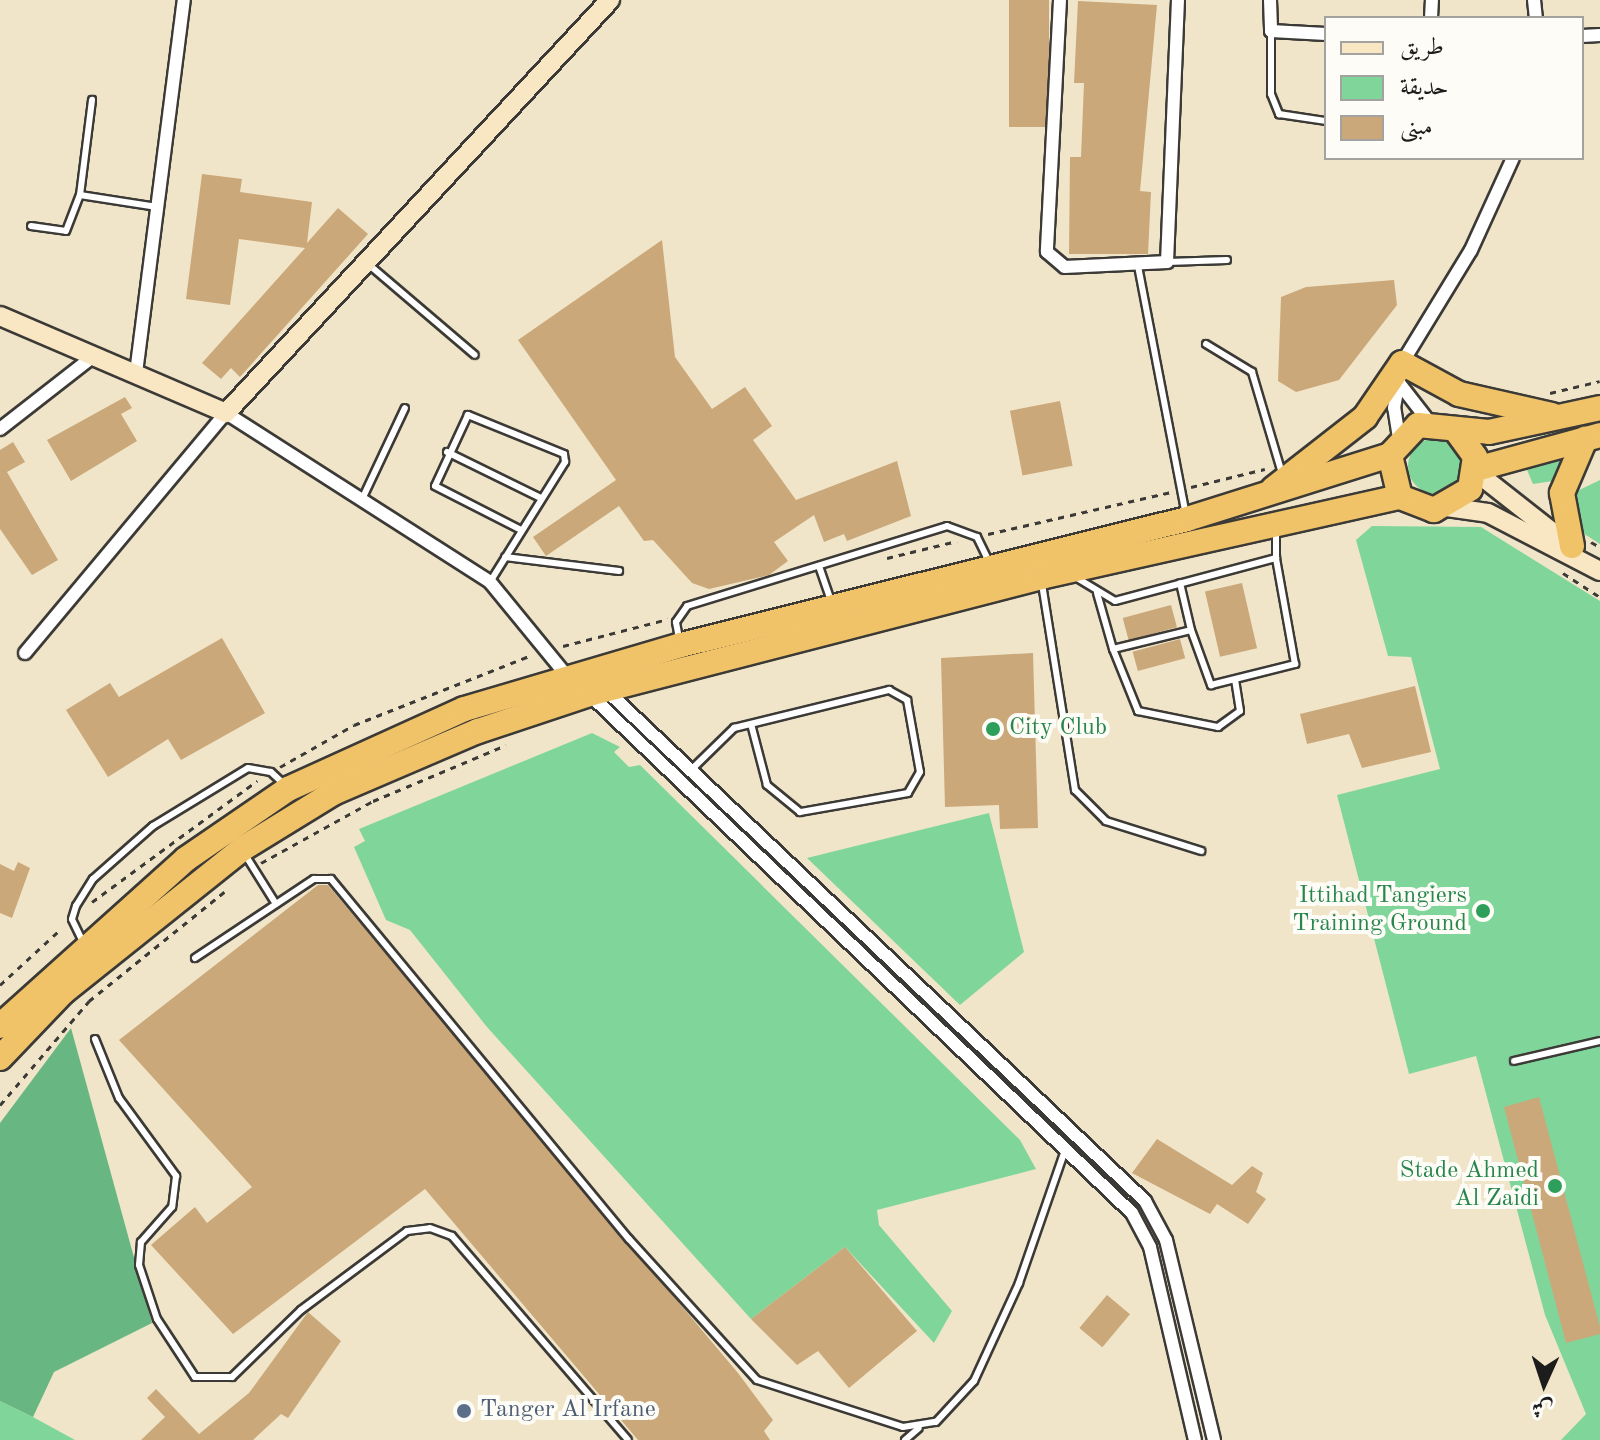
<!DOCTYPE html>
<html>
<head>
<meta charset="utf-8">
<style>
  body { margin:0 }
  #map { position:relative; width:1600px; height:1440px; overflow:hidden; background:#f0e5c9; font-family:"Old Standard TT",Amiri,serif }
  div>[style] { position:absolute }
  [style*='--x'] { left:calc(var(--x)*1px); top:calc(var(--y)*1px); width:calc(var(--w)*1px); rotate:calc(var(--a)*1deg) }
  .green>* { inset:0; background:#80d69a }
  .round { border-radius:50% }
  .forest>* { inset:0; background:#68b782 }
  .building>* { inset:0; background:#caa87a; transform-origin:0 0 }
  .path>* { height:3px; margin-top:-1.5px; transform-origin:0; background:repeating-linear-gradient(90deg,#3c3a36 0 6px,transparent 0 12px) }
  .roads { filter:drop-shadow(2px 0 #3c3a36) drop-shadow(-2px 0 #3c3a36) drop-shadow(0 2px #3c3a36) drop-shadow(0 -2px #3c3a36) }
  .lane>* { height:6px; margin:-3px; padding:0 3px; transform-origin:3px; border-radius:3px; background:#fff }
  .street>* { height:12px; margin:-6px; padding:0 6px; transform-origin:6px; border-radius:6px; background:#fff }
  .secondary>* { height:18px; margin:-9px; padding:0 9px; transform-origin:9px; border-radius:9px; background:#f9e7c3 }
  .highway>* { height:24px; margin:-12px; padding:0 12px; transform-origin:12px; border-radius:12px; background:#f1c369 }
  .dots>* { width:22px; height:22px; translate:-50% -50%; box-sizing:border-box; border:4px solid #fdfcf7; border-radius:50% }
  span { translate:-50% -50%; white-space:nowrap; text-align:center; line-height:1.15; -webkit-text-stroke:8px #fdfcf7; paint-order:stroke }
  .leisure-label { font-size:24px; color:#27864d }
  .left { translate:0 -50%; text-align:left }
  .right { translate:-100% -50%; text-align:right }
  .service-label { font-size:24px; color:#4e5e75 }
  .legend { position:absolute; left:1324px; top:16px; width:260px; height:144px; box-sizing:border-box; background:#fdfcf7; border:2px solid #a3a29f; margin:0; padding:10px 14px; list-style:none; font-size:24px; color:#1c1c1c }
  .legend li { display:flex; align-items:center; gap:16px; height:40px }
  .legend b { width:40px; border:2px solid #a3a29f }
  .north { position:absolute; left:1504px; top:1344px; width:80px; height:80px; -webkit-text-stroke:6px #fdfcf7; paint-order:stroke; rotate:183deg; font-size:22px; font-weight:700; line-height:32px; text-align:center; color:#1c1c1c }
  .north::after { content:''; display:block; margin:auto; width:28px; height:36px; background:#1c1c1c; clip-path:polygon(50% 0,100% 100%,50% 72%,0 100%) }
</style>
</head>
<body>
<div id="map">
  <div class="green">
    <div class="round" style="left:1408px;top:438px;width:56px;height:56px"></div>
    <div style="clip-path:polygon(1567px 458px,1560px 480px,1533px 484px,1527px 470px)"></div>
    <div style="clip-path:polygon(1600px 480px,1600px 544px,1578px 530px,1571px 494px)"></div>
    <div style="clip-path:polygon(1372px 526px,1481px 527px,1600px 601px,1600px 1440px,1561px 1440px,1586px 1414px,1545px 1315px,1476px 1056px,1409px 1074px,1337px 795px,1440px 769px,1411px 657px,1388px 656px,1356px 540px)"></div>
    <div style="clip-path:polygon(592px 733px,620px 747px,614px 752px,629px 767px,640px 765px,1020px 1140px,1036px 1169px,877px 1210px,879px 1225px,952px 1311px,934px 1343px,845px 1247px,751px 1319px,487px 1027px,410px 930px,386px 920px,354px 847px,365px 841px,359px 829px)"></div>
    <div style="clip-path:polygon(989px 813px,1024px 952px,960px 1005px,807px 858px)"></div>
    <div style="clip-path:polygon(0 1401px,33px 1417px,75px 1440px,0 1440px)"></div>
  </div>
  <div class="forest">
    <div style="clip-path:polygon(71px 1028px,152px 1323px,54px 1372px,33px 1417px,0 1401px,0 1123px)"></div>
  </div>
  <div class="building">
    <div style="left:1009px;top:0;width:40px;height:127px"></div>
    <div style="clip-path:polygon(1078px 1px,1157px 5px,1140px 191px,1151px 192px,1148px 254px,1069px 254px,1070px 157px,1081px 157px,1084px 83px,1074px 83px)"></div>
    <div style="clip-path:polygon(202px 174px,242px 179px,240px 192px,312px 202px,307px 243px,338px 208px,368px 234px,240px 377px,231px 368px,221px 379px,202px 363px,305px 248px,239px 239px,230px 305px,186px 299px)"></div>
    <div style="clip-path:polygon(662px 240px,675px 357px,712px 409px,745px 387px,772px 426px,753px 440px,796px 500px,897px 461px,911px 516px,847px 541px,844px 534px,824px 542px,814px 515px,774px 542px,788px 561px,769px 575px,709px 589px,692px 583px,653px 540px,644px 541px,619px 506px,546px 556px,533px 537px,616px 480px,518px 340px)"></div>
    <div style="clip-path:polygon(1394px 280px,1397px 305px,1339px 380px,1296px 392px,1278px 381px,1281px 297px,1306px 287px)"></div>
    <div style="clip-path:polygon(125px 397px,132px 408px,121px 414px,137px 441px,71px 481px,47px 440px)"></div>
    <div style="left:1060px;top:401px;width:66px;height:51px;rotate:79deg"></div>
    <div style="clip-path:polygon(13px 442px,25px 462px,7px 472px,58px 560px,32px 575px,0 529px,0 450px)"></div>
    <div style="left:1242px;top:583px;width:67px;height:38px;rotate:77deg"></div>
    <div style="left:1171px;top:605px;width:23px;height:50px;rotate:75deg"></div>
    <div style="clip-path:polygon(222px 638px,265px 713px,181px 760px,168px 739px,108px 777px,66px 710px,110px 683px,119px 697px)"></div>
    <div style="left:1180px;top:639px;width:20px;height:49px;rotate:75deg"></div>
    <div style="clip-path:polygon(1033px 653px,1038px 828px,1000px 829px,999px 805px,945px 807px,941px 658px)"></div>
    <div style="clip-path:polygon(1415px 686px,1431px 752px,1362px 768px,1349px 734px,1307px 744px,1300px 714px)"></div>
    <div style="clip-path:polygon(18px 862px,30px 868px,12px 918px,0 913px,0 864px,14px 871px)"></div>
    <div style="clip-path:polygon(318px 885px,328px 885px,738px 1373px,773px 1420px,764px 1431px,770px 1440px,638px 1440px,425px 1189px,233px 1334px,151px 1245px,195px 1207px,207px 1223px,252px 1187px,119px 1040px)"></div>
    <div style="clip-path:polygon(1539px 1097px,1600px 1327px,1600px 1334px,1566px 1343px,1504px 1107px)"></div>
    <div style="clip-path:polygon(1157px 1139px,1232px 1185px,1252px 1166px,1263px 1173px,1256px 1192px,1266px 1199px,1248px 1224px,1217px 1204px,1210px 1214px,1132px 1173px)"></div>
    <div style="clip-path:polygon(845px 1247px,917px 1331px,849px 1388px,818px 1351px,797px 1365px,751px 1319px)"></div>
    <div style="left:1107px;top:1295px;width:30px;height:43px;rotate:40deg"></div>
    <div style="clip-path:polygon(308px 1312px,341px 1341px,288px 1418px,281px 1414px,253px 1440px,141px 1440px,165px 1417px,147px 1398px,156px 1389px,199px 1434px,249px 1393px)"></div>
  </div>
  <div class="path">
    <div style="--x:1550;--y:393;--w:51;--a:-13.5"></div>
    <div style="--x:1191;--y:487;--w:76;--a:-13.7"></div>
    <div style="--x:988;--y:534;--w:189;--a:-12.9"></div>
    <div style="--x:1591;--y:542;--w:10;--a:29"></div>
    <div style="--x:887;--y:558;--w:72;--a:-13.7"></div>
    <div style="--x:1563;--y:573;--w:44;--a:33"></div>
    <div style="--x:563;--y:646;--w:108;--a:-14.4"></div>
    <div style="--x:280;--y:767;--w:85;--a:-29.6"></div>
    <div style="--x:354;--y:725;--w:191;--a:-21.5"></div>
    <div style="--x:261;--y:863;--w:128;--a:-29"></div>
    <div style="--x:373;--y:801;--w:144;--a:-22.8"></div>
    <div style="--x:92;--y:902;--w:205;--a:-36.3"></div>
    <div style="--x:0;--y:985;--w:84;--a:-42.6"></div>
    <div style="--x:0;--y:1105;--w:137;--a:-49.4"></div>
    <div style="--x:89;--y:1001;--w:174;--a:-38.9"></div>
  </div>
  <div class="roads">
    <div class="lane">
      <div style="--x:1271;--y:31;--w:63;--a:90"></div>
      <div style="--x:1271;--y:94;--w:22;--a:68"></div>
      <div style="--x:1279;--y:114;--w:48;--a:8.5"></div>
      <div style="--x:80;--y:195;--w:96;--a:-82.8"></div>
      <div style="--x:31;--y:226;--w:35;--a:8"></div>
      <div style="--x:66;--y:231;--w:39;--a:-69"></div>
      <div style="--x:80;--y:195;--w:78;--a:8.9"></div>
      <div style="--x:1167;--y:262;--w:60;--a:-1.9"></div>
      <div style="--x:368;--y:264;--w:140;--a:40.4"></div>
      <div style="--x:1138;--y:266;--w:254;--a:79.1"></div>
      <div style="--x:1206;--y:344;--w:54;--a:31.3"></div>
      <div style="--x:1252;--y:372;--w:105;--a:73.5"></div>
      <div style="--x:447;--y:452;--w:105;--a:26.1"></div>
      <div style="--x:364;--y:495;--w:96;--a:-64.8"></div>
      <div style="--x:505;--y:557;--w:115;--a:7"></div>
      <div style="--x:819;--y:566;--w:36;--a:71"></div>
      <div style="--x:1077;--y:578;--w:44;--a:31.2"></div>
      <div style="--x:1115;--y:601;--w:167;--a:-15"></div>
      <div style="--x:1276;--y:558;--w:27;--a:-90"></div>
      <div style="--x:490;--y:582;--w:142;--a:-58"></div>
      <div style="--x:565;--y:462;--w:8;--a:-97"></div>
      <div style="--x:564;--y:454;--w:104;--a:-157.9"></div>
      <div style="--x:468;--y:415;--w:78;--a:114.9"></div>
      <div style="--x:435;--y:486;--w:97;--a:27.1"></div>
      <div style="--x:1042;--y:584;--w:209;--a:80.9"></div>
      <div style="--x:1075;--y:790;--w:44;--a:45"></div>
      <div style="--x:1106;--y:821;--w:100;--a:17.5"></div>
      <div style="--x:1097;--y:593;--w:58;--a:74.1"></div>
      <div style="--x:1113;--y:649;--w:80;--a:-13.7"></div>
      <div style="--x:1191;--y:630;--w:48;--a:-103.2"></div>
      <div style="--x:1191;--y:630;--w:59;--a:70"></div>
      <div style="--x:1211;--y:685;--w:87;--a:-14"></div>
      <div style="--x:1295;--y:664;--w:108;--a:-100.2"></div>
      <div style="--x:679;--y:638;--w:16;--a:-101"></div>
      <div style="--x:676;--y:622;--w:19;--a:-55"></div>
      <div style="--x:687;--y:606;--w:272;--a:-17.1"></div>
      <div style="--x:947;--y:526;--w:32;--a:20"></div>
      <div style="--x:977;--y:537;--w:28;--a:64"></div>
      <div style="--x:1113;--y:649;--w:67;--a:68"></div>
      <div style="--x:1138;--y:711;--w:82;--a:11.3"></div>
      <div style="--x:1218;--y:727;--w:27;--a:-36"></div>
      <div style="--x:1240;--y:711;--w:30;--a:-99"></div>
      <div style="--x:690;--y:771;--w:62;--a:-44.3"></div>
      <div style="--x:734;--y:728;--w:160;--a:-13.8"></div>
      <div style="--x:889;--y:690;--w:21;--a:29"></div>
      <div style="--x:907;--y:700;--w:73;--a:79.8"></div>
      <div style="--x:920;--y:772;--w:24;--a:120"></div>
      <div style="--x:908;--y:793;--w:110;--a:170"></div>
      <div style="--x:800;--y:812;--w:43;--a:-140.7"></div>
      <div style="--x:767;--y:785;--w:63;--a:-104.7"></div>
      <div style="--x:244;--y:853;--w:60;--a:57.9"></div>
      <div style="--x:83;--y:942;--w:25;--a:-116"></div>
      <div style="--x:72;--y:919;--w:14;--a:-73"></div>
      <div style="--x:76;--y:906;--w:32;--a:-58"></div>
      <div style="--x:93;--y:879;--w:80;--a:-41.5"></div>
      <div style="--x:153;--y:826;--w:111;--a:-31.4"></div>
      <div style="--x:248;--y:768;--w:23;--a:10"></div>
      <div style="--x:271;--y:772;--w:19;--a:43"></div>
      <div style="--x:195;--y:958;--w:143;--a:-33.6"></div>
      <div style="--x:314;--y:879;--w:17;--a:0"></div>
      <div style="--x:331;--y:879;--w:467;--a:50.4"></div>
      <div style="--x:629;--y:1239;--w:190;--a:47.8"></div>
      <div style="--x:757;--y:1380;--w:153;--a:17.8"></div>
      <div style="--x:903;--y:1427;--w:33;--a:-9"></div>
      <div style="--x:936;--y:1422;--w:56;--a:-47.2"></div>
      <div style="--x:974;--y:1381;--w:108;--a:-65.3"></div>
      <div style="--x:1019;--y:1283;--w:141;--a:-70.9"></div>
      <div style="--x:95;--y:1039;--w:64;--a:67.9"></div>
      <div style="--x:119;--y:1098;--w:97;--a:53.8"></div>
      <div style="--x:176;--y:1176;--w:31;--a:97"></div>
      <div style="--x:172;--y:1207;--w:47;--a:131.5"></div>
      <div style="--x:141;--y:1242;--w:23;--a:95"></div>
      <div style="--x:139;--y:1265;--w:57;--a:71.6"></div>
      <div style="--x:157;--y:1319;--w:69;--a:56.8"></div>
      <div style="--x:195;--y:1377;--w:37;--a:0"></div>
      <div style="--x:232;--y:1377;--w:96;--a:-44.2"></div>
      <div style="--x:301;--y:1310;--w:132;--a:-36.7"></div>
      <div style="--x:407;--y:1231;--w:23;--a:-7"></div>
      <div style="--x:430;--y:1228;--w:23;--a:20"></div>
      <div style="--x:452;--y:1236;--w:269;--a:49.2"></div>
      <div style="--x:1514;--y:1061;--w:88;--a:-13.1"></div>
      <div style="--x:905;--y:1440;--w:18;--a:-41"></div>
    </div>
    <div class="street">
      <div style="--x:1060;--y:0;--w:252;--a:93"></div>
      <div style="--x:1047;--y:252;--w:23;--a:40"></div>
      <div style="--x:1065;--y:267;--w:102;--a:-2.8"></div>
      <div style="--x:1167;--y:262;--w:262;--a:-87.6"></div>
      <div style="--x:1270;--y:0;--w:31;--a:88"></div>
      <div style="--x:1271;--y:31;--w:55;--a:3.1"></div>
      <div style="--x:1534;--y:0;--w:18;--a:84"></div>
      <div style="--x:1431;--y:18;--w:18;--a:-87"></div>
      <div style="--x:1582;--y:36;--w:18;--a:-3"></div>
      <div style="--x:136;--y:373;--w:376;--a:-82.7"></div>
      <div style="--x:1399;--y:383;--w:51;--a:52.2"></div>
      <div style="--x:0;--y:429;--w:120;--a:-37.9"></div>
      <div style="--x:1399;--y:438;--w:30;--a:-99"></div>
      <div style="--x:1394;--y:408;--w:46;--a:-79.9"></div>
      <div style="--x:1402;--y:363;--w:132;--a:-58.6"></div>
      <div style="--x:1471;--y:250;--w:101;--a:-65.5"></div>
      <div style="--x:25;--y:653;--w:313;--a:-50.1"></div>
      <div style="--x:226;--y:413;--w:313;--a:32.6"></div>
      <div style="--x:490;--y:582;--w:122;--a:50.7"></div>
      <div style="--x:606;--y:690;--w:743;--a:43.47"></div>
      <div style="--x:1145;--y:1201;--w:44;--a:61.7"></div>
      <div style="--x:1166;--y:1240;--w:206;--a:76.5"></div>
      <div style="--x:589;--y:694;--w:751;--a:43.71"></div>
      <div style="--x:1132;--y:1213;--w:38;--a:62"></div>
      <div style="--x:1150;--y:1247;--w:198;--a:76.9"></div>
    </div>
    <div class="secondary">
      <div style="--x:0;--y:316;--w:246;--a:23.2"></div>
      <div style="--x:226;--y:413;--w:564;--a:-47.08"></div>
      <div style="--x:1476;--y:472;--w:108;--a:38.2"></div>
      <div style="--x:1447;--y:507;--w:41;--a:8.3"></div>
      <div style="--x:1488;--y:513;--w:126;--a:27.4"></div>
    </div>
    <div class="highway">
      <div style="--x:1455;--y:429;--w:34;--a:54"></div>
      <div style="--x:1475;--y:457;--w:32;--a:99"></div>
      <div style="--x:1470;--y:489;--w:42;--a:149.7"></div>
      <div style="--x:1434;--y:510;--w:36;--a:-159"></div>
      <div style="--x:1400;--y:497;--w:43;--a:-103.4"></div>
      <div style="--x:1390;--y:455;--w:41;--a:-47"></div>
      <div style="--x:1418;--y:425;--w:71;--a:5.6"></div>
      <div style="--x:1489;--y:432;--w:114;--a:-12.2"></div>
      <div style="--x:1476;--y:469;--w:129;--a:-15.3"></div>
      <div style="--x:1273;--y:489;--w:117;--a:-38"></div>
      <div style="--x:1365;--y:417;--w:65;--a:-55.6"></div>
      <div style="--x:1402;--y:363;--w:65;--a:28.5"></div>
      <div style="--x:1459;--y:394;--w:95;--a:12.7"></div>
      <div style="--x:1572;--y:546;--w:54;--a:-100.7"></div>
      <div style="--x:1562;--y:493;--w:59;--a:-66.9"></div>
      <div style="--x:0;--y:1026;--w:250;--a:-41.9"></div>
      <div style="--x:186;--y:859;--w:124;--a:-34.5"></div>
      <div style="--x:288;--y:789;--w:193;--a:-24.4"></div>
      <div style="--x:464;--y:709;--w:226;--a:-16.4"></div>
      <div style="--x:681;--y:645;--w:521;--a:-13.98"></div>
      <div style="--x:1187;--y:519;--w:213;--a:-17.5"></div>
      <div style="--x:0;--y:1058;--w:91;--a:-46.3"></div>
      <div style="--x:63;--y:992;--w:229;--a:-38.6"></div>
      <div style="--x:242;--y:849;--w:107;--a:-31.6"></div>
      <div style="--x:333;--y:793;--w:158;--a:-23.2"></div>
      <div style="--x:478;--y:731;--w:117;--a:-18.4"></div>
      <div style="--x:589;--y:694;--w:467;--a:-14.5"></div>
      <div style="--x:1041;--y:577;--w:368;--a:-12.6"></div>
    </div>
  </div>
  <div class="dots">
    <div style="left:993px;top:729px;background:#2e9e5b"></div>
    <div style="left:1483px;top:911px;background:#2e9e5b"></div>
    <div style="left:1555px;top:1186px;background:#2e9e5b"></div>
    <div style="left:464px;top:1411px;background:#5c6f8a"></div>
  </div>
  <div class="leisure-label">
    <span class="left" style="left:1009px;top:729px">City Club</span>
    <span class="right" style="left:1467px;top:911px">Ittihad Tangiers<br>Training Ground</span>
    <span class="right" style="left:1539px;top:1186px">Stade Ahmed<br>Al Zaidi</span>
  </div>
  <div class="service-label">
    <span class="left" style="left:480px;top:1411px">Tanger Al Irfane</span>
  </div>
  <ul class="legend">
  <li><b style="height:10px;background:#f9e7c3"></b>طريق</li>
  <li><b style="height:22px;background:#80d69a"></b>حديقة</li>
  <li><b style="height:22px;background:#caa87a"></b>مبنى</li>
  </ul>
  <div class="north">ش</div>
</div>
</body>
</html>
